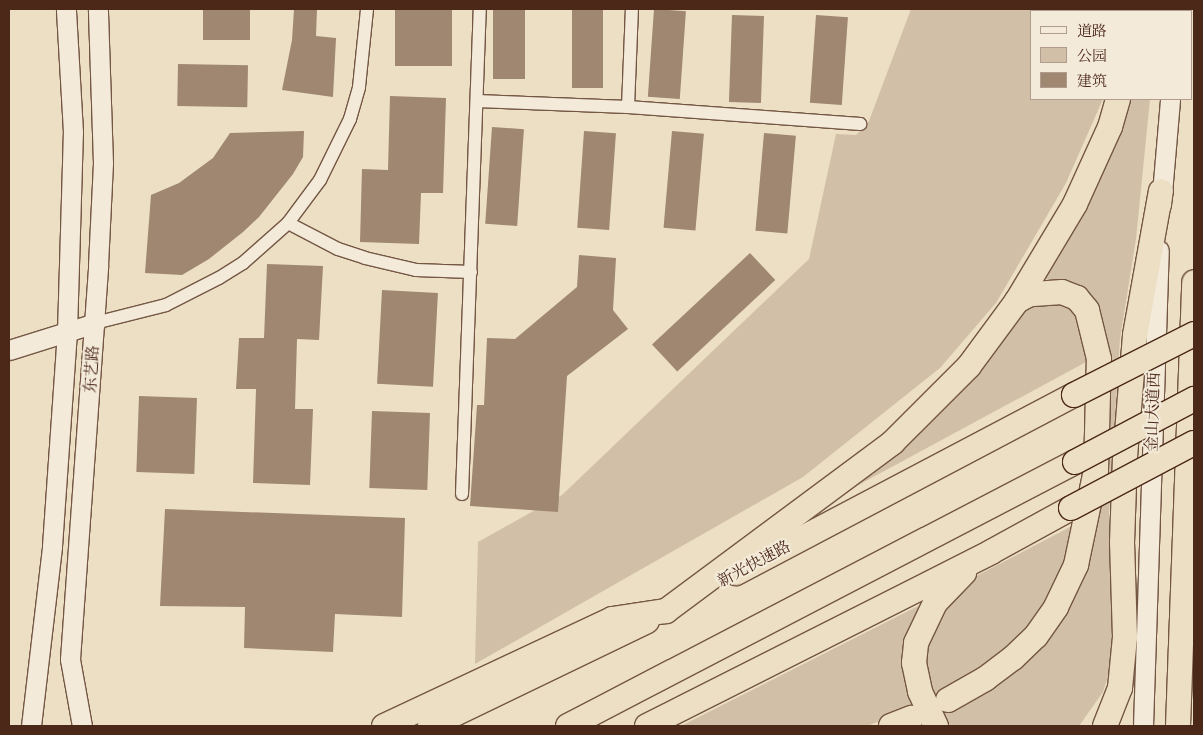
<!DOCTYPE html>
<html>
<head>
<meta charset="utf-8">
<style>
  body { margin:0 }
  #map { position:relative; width:1203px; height:735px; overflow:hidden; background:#ecdfc4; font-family:"Libre Bodoni","Noto Serif SC",serif }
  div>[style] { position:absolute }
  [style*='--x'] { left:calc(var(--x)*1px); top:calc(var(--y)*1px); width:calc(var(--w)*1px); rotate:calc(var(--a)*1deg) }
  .green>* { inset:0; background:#d1c0a7 }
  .building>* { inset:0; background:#9f8772; transform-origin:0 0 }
  .roads { filter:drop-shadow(1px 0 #745644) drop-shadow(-1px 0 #745644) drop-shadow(0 1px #745644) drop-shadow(0 -1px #745644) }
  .street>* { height:12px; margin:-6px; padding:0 6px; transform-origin:6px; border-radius:6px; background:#f3ead9 }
  .secondary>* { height:19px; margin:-9.5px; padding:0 9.5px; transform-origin:9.5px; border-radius:9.5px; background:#f3ead9 }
  .highway>* { height:24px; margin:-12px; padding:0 12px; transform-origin:12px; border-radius:12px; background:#ecdfc4 }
  .bridges { filter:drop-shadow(1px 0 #4c2819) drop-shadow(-1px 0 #4c2819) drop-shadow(0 1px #4c2819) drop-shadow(0 -1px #4c2819) }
  .highway-bridge>* { height:24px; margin:-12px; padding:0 12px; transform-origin:12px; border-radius:12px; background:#ecdfc4 }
  span { translate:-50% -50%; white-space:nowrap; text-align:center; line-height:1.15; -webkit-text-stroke:4px #f3ead9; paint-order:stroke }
  .street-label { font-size:16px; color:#4c2819 }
  .frame { position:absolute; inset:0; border:10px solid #4c2819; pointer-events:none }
  .legend { position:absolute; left:1030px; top:10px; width:162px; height:90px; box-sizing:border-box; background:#f3ead9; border:1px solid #b09c8c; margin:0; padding:6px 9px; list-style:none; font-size:15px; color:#4c2819 }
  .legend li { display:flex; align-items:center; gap:10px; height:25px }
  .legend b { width:25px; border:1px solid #b09c8c }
</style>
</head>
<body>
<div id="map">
  <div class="green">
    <div style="clip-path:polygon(911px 9px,1128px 9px,1032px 11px,1032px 99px,1103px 99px,1066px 183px,996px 303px,940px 368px,803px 477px,475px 664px,478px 542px,562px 495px,809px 259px,836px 134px,856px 135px,869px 121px)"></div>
    <div style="clip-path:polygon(1125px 99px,1150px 99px,1136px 239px,1120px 339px,1109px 513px,1112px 632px,1110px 670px,1103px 692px,1079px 726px,946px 726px,937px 714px,1022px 664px,1094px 521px,1106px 332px,1100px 308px,1082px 287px,1063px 280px,1040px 279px)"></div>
    <div style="clip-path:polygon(1053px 298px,1067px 305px,1081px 320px,1088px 361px,851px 489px,847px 482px,1021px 309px)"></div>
    <div style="clip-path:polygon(1070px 527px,1073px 540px,1056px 592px,1022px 638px,966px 682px,929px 698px,923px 668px,926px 640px,938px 613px,963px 583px)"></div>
    <div style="clip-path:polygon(926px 602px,907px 685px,914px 708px,867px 726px,681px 726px)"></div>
  </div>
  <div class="building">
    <div style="left:203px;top:9px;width:47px;height:31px"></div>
    <div style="clip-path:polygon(294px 9px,317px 9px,316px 36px,336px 38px,333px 97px,282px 90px,292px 40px)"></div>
    <div style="left:395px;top:9px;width:57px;height:57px"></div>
    <div style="left:493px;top:9px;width:32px;height:70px"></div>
    <div style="left:572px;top:9px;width:31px;height:79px"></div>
    <div style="left:654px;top:9px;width:32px;height:88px;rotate:4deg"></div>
    <div style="left:732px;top:15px;width:32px;height:87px;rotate:2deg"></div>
    <div style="left:816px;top:15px;width:32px;height:88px;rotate:4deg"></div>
    <div style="left:178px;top:64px;width:70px;height:42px;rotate:1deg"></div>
    <div style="clip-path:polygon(390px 96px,446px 98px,443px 193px,421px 193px,419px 244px,360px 242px,362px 169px,388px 170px)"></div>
    <div style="left:492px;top:127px;width:32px;height:97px;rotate:4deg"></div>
    <div style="clip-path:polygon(304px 131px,303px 157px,293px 174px,259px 217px,243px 232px,209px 259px,182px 275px,145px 273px,151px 195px,179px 183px,213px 158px,230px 133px)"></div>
    <div style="left:584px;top:131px;width:32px;height:97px;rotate:4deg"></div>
    <div style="left:672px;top:131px;width:32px;height:97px;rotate:5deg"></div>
    <div style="left:764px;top:133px;width:32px;height:98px;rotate:5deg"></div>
    <div style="left:750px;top:253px;width:37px;height:134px;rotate:47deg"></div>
    <div style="clip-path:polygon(579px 255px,616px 258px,613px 310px,628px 329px,567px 376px,558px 512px,470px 506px,477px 405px,484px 405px,487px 338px,515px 339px,577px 287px)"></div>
    <div style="clip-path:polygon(267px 264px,323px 266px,319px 340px,297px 339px,295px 409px,313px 409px,310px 485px,253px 483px,256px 389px,236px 389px,239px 338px,264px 338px)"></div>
    <div style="left:382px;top:290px;width:56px;height:94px;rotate:3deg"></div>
    <div style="left:139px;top:396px;width:58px;height:76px;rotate:2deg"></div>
    <div style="left:372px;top:411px;width:58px;height:77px;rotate:2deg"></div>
    <div style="clip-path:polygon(165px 509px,405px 518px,402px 617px,335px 614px,333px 652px,244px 648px,245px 607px,160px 606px)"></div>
  </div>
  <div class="roads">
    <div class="street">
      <div style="--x:477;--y:101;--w:151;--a:2.3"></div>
      <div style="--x:628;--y:107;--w:233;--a:4.2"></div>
      <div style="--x:628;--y:107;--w:98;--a:-87.7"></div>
      <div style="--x:288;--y:223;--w:56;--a:27.5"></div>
      <div style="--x:338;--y:249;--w:28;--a:18"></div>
      <div style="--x:365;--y:258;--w:52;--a:13.2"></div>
      <div style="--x:416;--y:270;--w:55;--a:2.1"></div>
      <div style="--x:95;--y:323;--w:73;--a:-14.2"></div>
      <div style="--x:166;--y:305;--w:59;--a:-27"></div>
      <div style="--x:219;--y:278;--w:28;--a:-32"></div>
      <div style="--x:243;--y:263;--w:60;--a:-41.6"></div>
      <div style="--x:288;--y:223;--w:54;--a:-53.3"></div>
      <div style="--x:320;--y:180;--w:68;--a:-63.8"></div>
      <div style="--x:350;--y:119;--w:33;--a:-74"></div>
      <div style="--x:359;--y:87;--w:78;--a:-84.1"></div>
      <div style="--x:462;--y:494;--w:485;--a:-87.9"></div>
    </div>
    <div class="secondary">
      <div style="--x:1174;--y:11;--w:2;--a:-63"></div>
      <div style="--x:1161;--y:205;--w:106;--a:-85.1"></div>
      <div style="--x:9;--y:350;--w:90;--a:-17.4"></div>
      <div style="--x:31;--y:726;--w:181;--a:-83.3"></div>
      <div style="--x:52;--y:546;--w:215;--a:-86"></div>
      <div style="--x:67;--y:332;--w:200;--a:-88.3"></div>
      <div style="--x:73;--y:132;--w:123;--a:-93.3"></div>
      <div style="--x:82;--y:726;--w:68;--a:-100.2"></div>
      <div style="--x:70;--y:659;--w:395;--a:-85.9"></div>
      <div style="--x:98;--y:265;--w:102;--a:-87.2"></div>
      <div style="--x:103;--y:163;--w:154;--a:-91.9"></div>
      <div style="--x:1143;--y:726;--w:476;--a:-88.1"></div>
    </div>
    <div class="highway">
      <div style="--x:1140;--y:11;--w:2;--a:-90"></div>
      <div style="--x:736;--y:573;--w:382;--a:-27.8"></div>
      <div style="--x:948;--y:700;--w:43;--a:-29.6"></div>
      <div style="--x:985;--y:679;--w:35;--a:-37"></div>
      <div style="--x:1013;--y:658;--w:32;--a:-44"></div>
      <div style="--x:1036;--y:636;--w:35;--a:-55"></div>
      <div style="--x:1056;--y:607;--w:47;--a:-64.5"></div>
      <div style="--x:1076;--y:565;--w:97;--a:-78.1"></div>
      <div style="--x:1096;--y:470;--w:111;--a:-88.5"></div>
      <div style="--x:1099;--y:359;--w:50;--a:-103.8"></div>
      <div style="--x:1087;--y:310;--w:16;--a:-130"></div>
      <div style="--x:1077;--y:298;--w:16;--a:-158"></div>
      <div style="--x:1062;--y:292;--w:32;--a:176"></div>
      <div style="--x:1030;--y:294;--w:15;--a:152"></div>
      <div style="--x:384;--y:726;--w:252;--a:-25.1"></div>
      <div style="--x:612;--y:619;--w:55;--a:-8.4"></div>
      <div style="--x:666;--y:611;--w:282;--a:-36.6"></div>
      <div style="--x:892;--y:443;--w:109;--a:-45"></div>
      <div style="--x:969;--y:366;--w:81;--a:-53.6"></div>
      <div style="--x:1017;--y:301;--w:113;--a:-59.1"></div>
      <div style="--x:1075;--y:204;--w:85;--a:-65.6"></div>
      <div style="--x:1110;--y:127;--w:29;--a:-74"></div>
      <div style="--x:430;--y:726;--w:241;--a:-25.8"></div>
      <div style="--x:568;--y:726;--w:572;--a:-27.51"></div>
      <div style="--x:647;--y:726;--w:386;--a:-26.8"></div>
      <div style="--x:991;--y:552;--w:91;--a:-28.8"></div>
      <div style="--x:891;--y:726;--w:22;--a:-22"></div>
      <div style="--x:936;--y:726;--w:38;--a:-115"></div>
      <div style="--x:920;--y:691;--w:29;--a:-102"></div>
      <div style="--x:914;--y:663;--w:20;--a:-84"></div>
      <div style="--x:916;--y:643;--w:44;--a:-64.6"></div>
      <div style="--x:935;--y:603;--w:42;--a:-46"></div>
      <div style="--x:1105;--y:726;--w:41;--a:-68.5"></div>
      <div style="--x:1120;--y:688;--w:51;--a:-84.4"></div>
      <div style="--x:1125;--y:637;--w:94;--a:-91.8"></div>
      <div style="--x:1122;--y:543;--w:86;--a:-88"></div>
      <div style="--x:1125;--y:457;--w:122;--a:-85.3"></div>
      <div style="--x:1135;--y:335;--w:146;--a:-79.8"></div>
      <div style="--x:1178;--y:726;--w:444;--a:-87.9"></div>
    </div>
  </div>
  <div class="bridges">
    <div class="highway-bridge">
      <div style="--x:1074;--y:395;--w:135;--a:-26.9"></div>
      <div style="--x:1075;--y:462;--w:135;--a:-27.9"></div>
      <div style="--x:1071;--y:508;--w:139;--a:-27.9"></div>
    </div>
  </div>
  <div class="street-label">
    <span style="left:92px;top:369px;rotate:-86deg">东艺路</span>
    <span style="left:1153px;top:412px;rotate:-88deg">金山大道西</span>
    <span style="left:754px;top:564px;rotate:-28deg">新光快速路</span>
  </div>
  <div class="frame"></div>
  <ul class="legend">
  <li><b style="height:6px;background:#f3ead9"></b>道路</li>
  <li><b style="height:14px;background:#d1c0a7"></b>公园</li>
  <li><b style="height:14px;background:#9f8772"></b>建筑</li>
  </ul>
</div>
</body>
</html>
